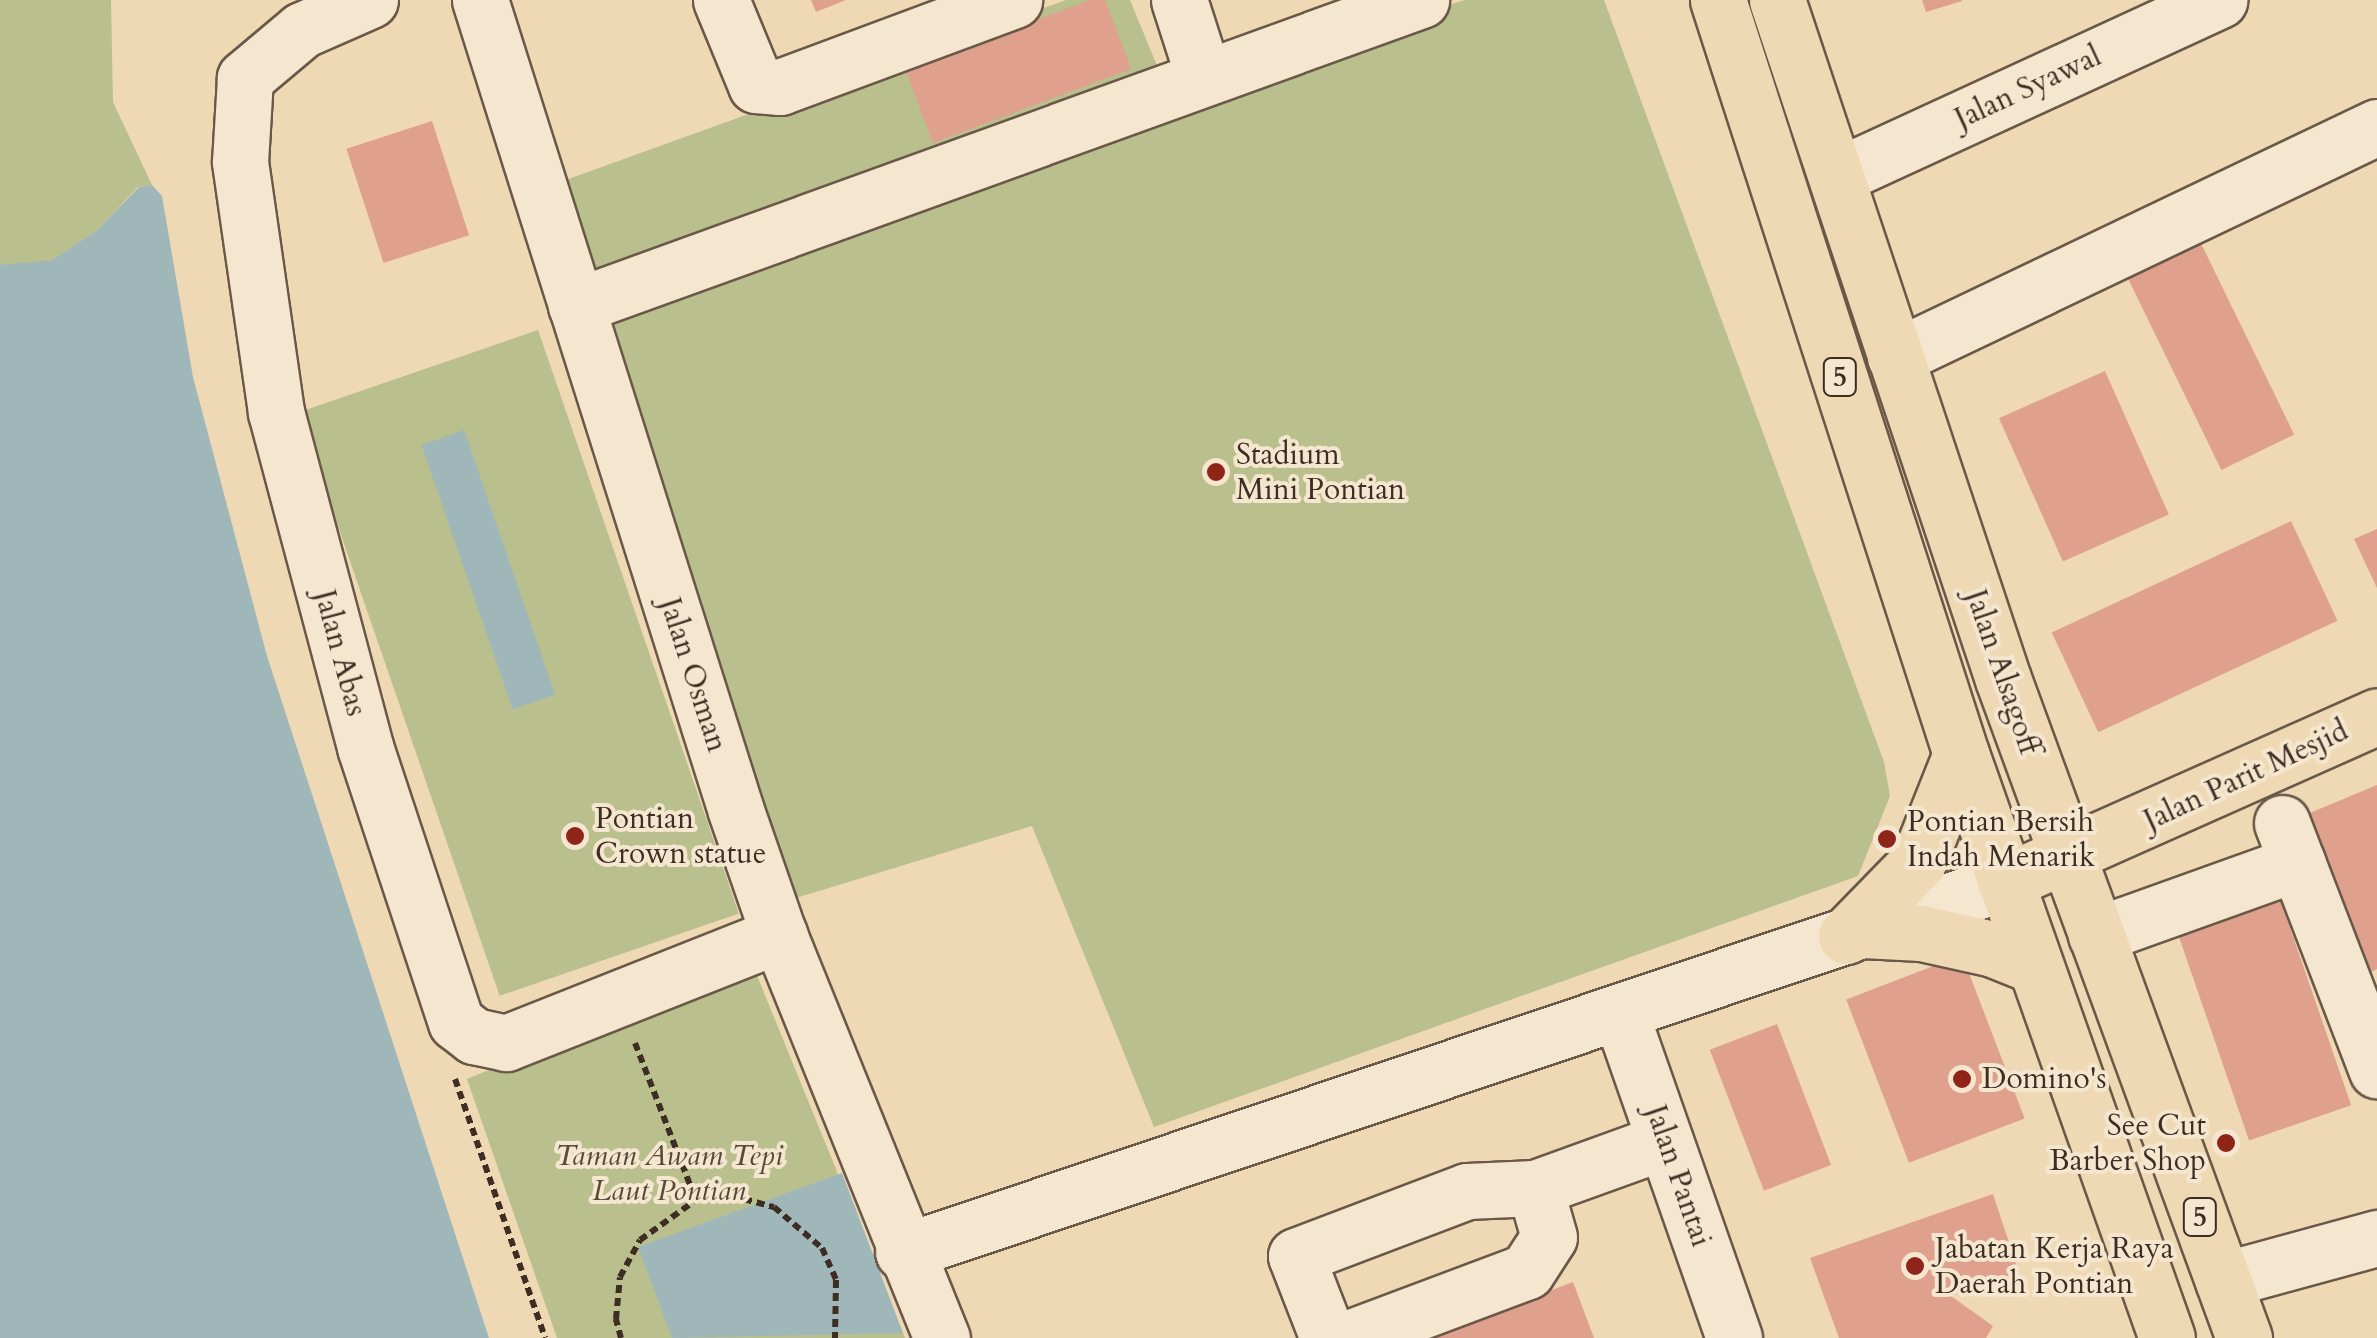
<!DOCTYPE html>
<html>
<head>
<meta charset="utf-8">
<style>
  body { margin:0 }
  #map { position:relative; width:2377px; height:1338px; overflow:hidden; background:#efd9b5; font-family:Cardo,serif }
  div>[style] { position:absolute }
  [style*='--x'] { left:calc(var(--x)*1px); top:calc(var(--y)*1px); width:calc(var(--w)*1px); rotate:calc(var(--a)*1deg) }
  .green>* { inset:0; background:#b9bf8d; transform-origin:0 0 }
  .water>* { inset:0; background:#a0b7ba; transform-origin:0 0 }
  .building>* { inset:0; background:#dfa08d; transform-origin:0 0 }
  .path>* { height:6px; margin-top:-3px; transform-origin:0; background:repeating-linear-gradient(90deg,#3e2d23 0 8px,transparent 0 13px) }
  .roads { filter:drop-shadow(2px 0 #6a5848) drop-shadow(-2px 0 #6a5848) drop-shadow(0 2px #6a5848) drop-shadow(0 -2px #6a5848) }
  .minor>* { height:55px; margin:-27.5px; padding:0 27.5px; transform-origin:27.5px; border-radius:27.5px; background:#f5e6cf }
  .major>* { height:55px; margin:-27.5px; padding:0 27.5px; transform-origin:27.5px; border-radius:27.5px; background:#efd9b5 }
  .highway>* { height:55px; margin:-27.5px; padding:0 27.5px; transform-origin:27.5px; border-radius:27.5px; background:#efd9b5 }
  .dots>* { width:28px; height:28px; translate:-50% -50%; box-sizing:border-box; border:5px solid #f5e6cf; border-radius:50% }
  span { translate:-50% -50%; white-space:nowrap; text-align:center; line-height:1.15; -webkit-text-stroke:8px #f5e6cf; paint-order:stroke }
  .shield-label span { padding:2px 8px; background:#f5e6cf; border:2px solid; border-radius:8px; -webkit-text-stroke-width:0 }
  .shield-label { font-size:28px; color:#3e2d23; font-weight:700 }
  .street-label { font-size:30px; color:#3e2d23 }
  .poi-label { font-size:30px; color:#3e2d23 }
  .left { translate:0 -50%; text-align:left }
  .right { translate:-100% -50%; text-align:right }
  .park-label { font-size:30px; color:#574a38; font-style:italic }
</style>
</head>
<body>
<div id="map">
  <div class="green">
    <div style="clip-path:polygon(0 0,111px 0,113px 102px,152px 185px,138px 187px,96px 231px,52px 260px,8px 265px,0 265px)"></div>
    <div style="clip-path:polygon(1066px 0,1130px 0,1167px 90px,1465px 0,1604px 0,1884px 762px,1890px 796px,1858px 876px,1154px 1127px,1032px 826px,796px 898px,560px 182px)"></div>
    <div style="left:538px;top:330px;width:617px;height:253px;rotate:71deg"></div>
    <div style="clip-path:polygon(751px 961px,905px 1338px,557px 1338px,467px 1079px)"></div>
  </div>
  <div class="water">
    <div style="clip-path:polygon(152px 185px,162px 196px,193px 377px,267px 656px,489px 1338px,0 1338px,0 265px,52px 260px,96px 231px,139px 187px)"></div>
    <div style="left:464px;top:430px;width:280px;height:45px;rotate:71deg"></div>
    <div style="clip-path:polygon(842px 1173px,903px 1333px,672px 1338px,638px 1247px)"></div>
  </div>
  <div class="building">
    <div style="clip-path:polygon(811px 0,846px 0,816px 12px)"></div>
    <div style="clip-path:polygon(1090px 0,1105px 0,1131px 69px,933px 143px,905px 69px)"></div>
    <div style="clip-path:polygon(1922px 0,1962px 0,1962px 1px,1926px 12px)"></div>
    <div style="left:432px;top:121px;width:120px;height:90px;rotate:72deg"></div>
    <div style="left:2192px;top:225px;width:233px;height:81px;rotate:64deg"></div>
    <div style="left:2105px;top:371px;width:157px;height:116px;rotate:66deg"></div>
    <div style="left:2291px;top:521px;width:110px;height:264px;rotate:65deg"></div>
    <div style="clip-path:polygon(2377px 529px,2377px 588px,2354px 539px)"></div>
    <div style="clip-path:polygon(2377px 785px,2377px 969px,2371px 972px,2305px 815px)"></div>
    <div style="left:2275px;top:884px;width:234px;height:108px;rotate:71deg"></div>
    <div style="left:1962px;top:955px;width:175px;height:124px;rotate:69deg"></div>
    <div style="left:1777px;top:1024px;width:151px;height:72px;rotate:69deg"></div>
    <div style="clip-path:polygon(1993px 1194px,2019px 1273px,1951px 1296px,1993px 1326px,1986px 1338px,1839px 1338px,1810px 1258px)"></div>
    <div style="clip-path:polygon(1573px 1282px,1594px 1338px,1384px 1338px,1469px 1321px)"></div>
  </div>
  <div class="path">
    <div style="--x:635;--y:1043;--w:168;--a:68.8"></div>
    <div style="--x:455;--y:1079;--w:274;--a:70.8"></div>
    <div style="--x:621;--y:1338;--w:20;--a:-105"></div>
    <div style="--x:616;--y:1319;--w:42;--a:-84.6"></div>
    <div style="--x:620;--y:1277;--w:42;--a:-61.6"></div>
    <div style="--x:640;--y:1240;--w:69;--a:-35.5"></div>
    <div style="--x:696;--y:1200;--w:48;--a:-1.2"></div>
    <div style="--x:744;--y:1199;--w:31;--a:15"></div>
    <div style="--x:774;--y:1207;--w:63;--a:40.5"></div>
    <div style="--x:822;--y:1248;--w:35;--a:66"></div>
    <div style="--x:836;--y:1280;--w:58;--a:91"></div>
  </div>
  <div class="roads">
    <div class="minor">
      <div style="--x:370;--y:0;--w:74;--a:156.2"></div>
      <div style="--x:302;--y:30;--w:75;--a:139.9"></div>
      <div style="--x:245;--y:78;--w:84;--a:93.4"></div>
      <div style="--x:240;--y:162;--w:253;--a:81.8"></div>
      <div style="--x:276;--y:412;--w:347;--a:75.1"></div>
      <div style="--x:365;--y:747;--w:290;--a:71.7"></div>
      <div style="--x:456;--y:1022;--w:23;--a:38"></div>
      <div style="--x:474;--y:1036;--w:33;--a:12"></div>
      <div style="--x:506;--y:1043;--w:294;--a:-21.6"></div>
      <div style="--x:480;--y:0;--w:850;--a:72.48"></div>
      <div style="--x:736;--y:811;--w:131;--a:70.9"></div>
      <div style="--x:779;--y:935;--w:435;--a:68"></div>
      <div style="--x:721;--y:0;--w:92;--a:67.6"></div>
      <div style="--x:756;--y:85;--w:24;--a:5"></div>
      <div style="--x:780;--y:87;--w:250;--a:-20.4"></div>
      <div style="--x:1179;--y:0;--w:82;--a:72.2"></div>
      <div style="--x:1837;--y:176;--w:421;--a:-24.7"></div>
      <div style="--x:576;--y:306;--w:899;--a:-19.91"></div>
      <div style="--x:1895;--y:357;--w:534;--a:-25.51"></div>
      <div style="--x:2282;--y:823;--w:265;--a:69"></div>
      <div style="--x:2096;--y:935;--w:214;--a:-19.7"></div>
      <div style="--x:1621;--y:1015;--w:342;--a:70.7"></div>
      <div style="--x:903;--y:1252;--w:1162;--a:-18.56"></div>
      <div style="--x:2223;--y:1280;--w:160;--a:-15.3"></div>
      <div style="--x:1328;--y:1338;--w:88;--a:-111.3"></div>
      <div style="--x:1296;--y:1256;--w:183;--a:-20.8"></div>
      <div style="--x:1467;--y:1191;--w:68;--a:-2.5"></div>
      <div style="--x:1535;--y:1188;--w:138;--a:-19.9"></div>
      <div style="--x:1349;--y:1338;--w:190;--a:-20.6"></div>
      <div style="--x:1527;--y:1271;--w:40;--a:-57.1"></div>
      <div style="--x:1549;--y:1237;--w:51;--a:-105.9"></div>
    </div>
    <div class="major">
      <div style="--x:2005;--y:882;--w:407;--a:-24"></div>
    </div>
    <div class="highway">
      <div style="--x:1718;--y:0;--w:792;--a:72.14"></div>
      <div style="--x:1961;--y:754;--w:619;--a:70.57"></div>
      <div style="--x:1777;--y:0;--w:716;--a:71.59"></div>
      <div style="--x:2003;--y:679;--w:702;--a:69.91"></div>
      <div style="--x:1863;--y:930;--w:58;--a:3"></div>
      <div style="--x:1921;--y:933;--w:74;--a:12.5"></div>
      <div style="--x:1993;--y:949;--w:43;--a:21.8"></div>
      <div style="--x:1846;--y:936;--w:103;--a:-45.8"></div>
      <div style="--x:1918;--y:862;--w:116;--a:-68.3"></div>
    </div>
  </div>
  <div class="dots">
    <div style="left:1216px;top:472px;background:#8f2418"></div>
    <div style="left:575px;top:836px;background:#8f2418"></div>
    <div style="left:1887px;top:839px;background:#8f2418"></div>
    <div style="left:1962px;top:1079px;background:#8f2418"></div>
    <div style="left:2226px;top:1143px;background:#8f2418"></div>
    <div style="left:1915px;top:1266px;background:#8f2418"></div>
  </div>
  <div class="shield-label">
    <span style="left:1840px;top:377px">5</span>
    <span style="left:2200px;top:1217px">5</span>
  </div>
  <div class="street-label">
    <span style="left:2028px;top:88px;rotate:-25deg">Jalan Syawal</span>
    <span style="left:340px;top:653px;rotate:75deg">Jalan Abas</span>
    <span style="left:2002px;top:672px;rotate:71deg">Jalan Alsagoff</span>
    <span style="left:693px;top:675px;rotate:72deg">Jalan Osman</span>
    <span style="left:2246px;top:776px;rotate:-25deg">Jalan Parit Mesjid</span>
    <span style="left:1678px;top:1176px;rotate:71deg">Jalan Pantai</span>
  </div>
  <div class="poi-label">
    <span class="left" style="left:1236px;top:472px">Stadium<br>Mini Pontian</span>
    <span class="left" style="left:595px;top:836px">Pontian<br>Crown statue</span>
    <span class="left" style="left:1907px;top:839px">Pontian Bersih<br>Indah Menarik</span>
    <span class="left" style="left:1982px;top:1079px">Domino's</span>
    <span class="right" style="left:2206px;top:1143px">See Cut<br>Barber Shop</span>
    <span class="left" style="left:1935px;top:1266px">Jabatan Kerja Raya<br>Daerah Pontian</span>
  </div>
  <div class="park-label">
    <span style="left:669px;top:1173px">Taman Awam Tepi<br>Laut Pontian</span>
  </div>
</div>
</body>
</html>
